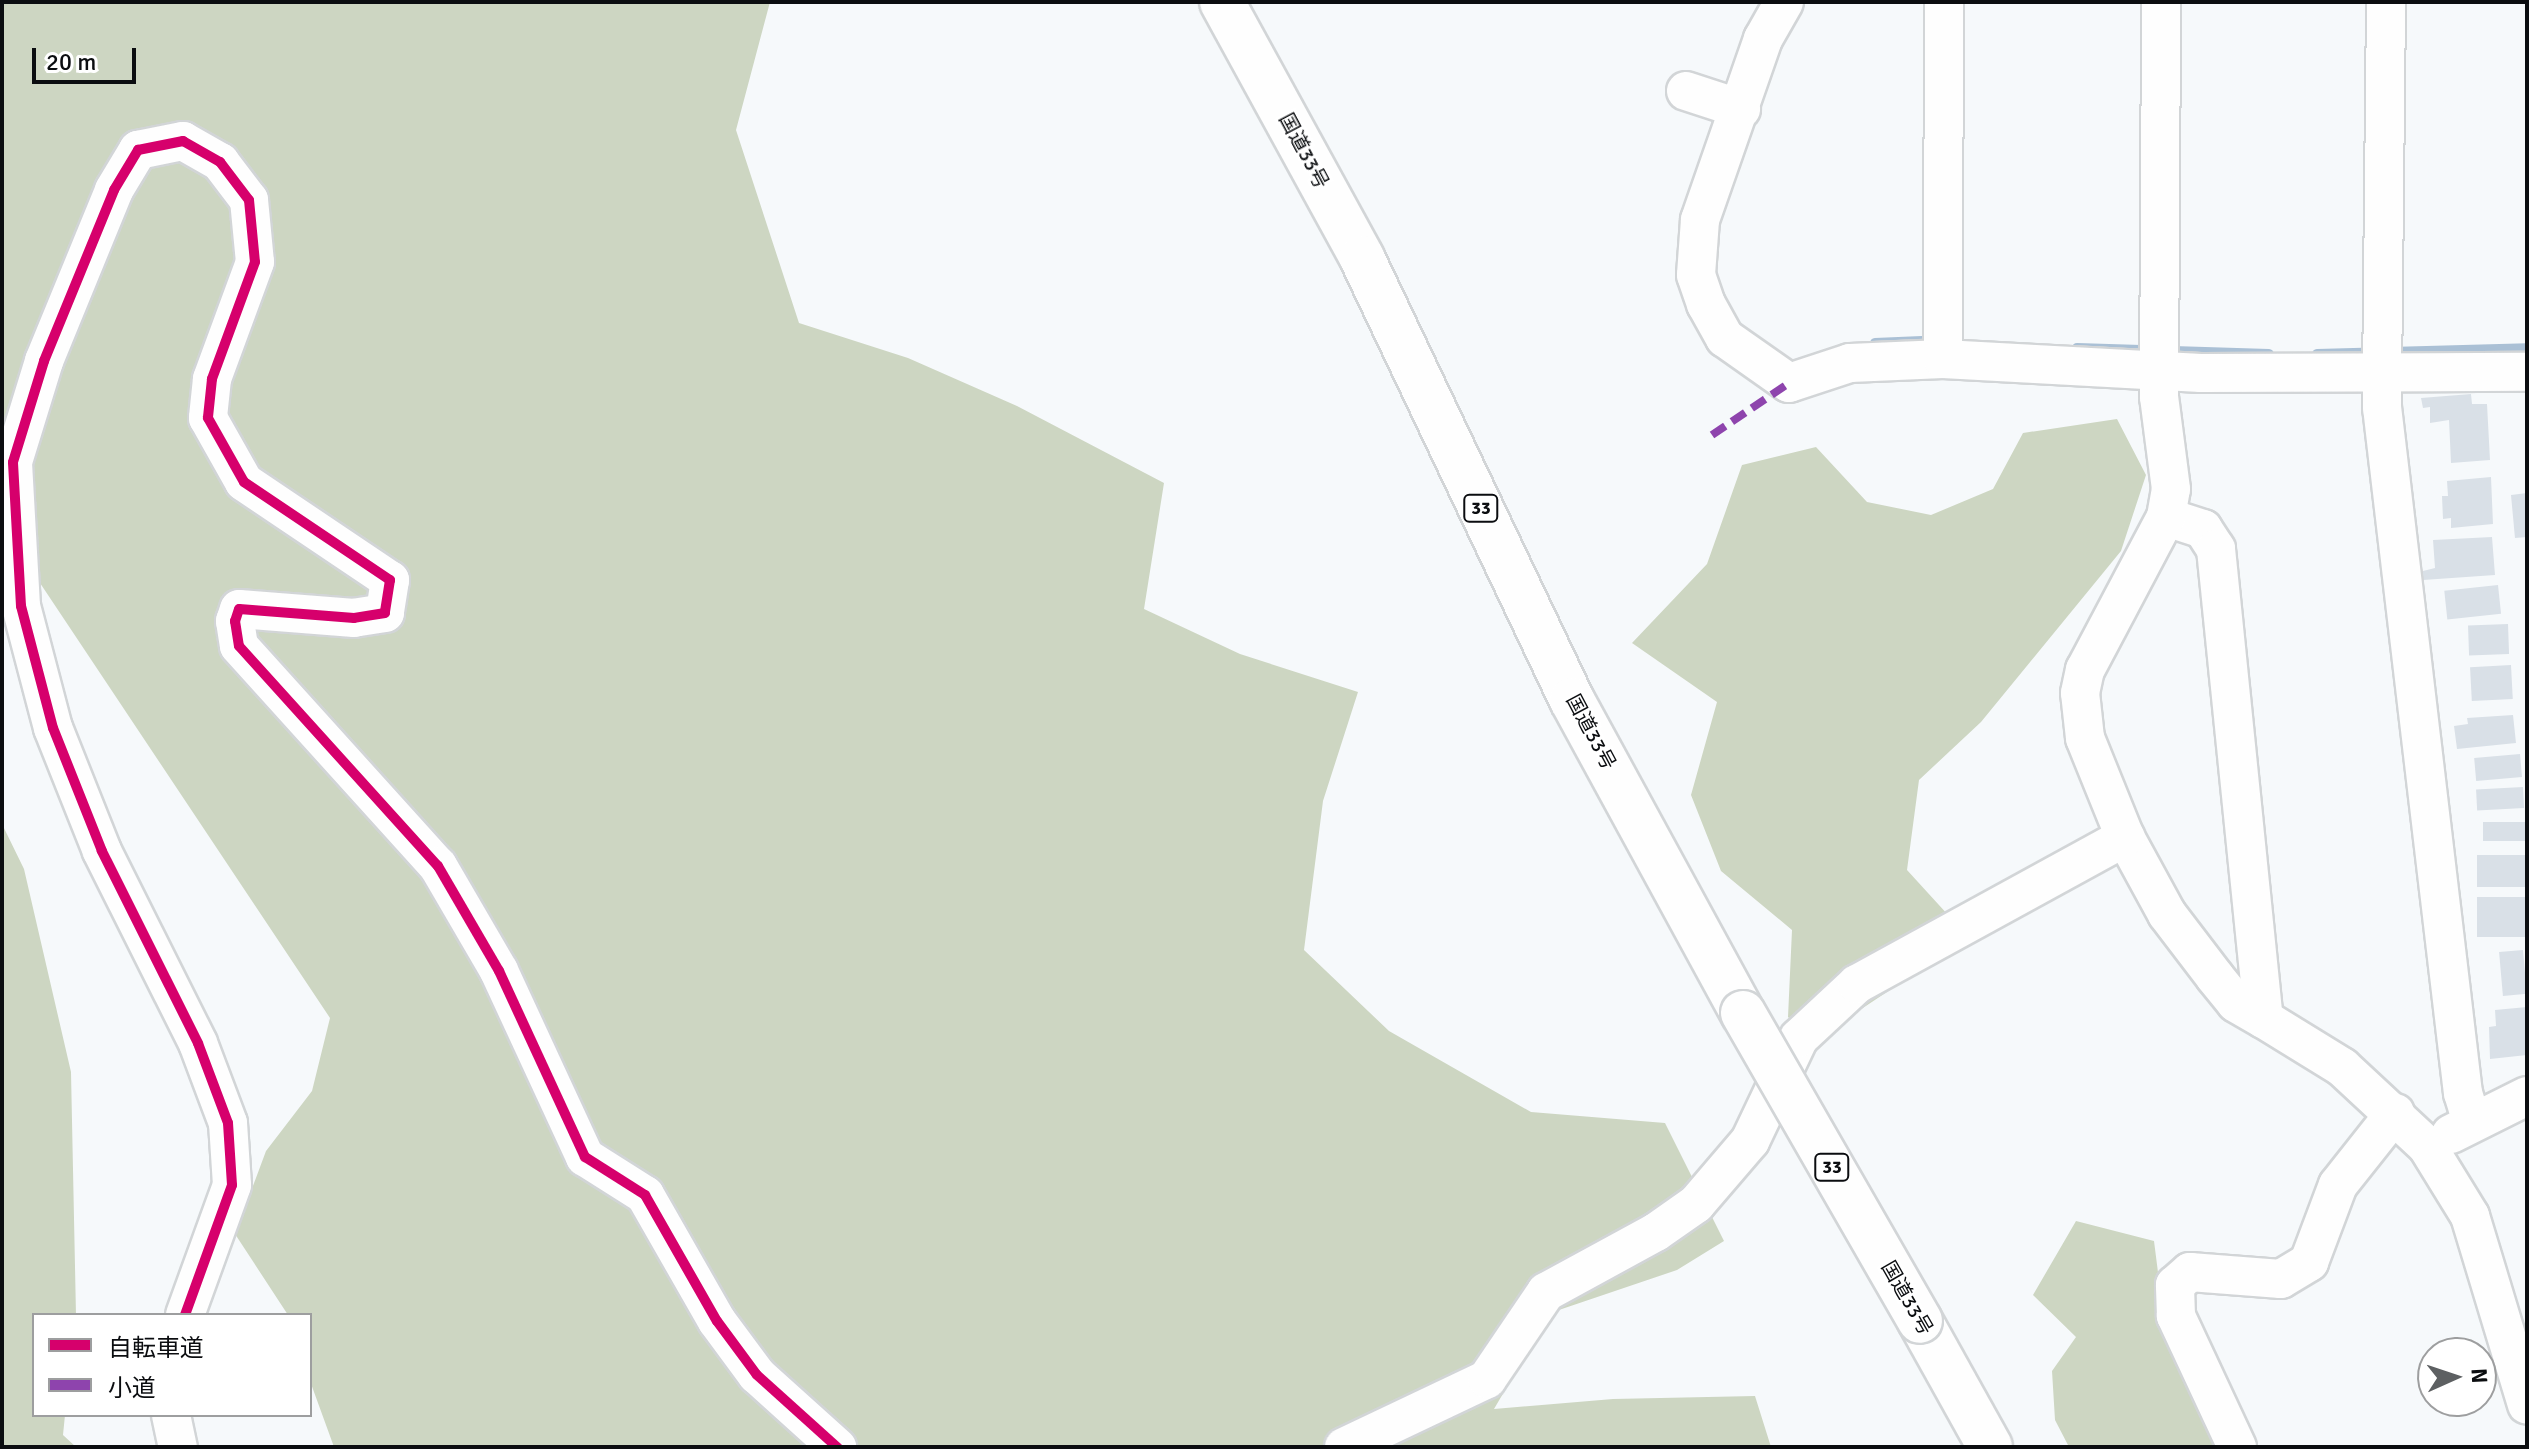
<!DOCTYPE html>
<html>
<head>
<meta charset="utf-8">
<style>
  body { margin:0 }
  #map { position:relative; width:2529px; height:1449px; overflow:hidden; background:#f6f9fb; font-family:Signika,"Noto Sans JP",sans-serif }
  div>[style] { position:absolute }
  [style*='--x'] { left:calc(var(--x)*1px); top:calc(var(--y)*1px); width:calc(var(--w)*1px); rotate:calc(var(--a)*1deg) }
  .forest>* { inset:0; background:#cdd6c2 }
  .stream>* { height:10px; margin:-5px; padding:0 5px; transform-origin:5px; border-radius:5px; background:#aac0d5 }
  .building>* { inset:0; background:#d9e0e7; transform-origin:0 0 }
  .roads { filter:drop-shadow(2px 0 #d2d5d7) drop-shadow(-2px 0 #d2d5d7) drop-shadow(0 2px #d2d5d7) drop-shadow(0 -2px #d2d5d7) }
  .minor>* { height:38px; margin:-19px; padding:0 19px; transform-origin:19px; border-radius:19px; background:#fefefe }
  .trunk>* { height:44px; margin:-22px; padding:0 22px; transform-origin:22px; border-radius:22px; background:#fefefe }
  .bridges { filter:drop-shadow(2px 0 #d2d5d7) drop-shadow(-2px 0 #d2d5d7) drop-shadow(0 2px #d2d5d7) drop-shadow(0 -2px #d2d5d7) }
  .trunk-bridge>* { height:44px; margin:-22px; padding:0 22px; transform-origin:22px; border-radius:22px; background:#fefefe }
  .quiet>* { height:8px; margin-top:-4px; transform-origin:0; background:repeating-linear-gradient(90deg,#8e44ad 0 16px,transparent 0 24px) }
  .cycleway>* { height:10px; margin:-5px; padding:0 5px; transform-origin:5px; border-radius:5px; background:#d6006c }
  span { translate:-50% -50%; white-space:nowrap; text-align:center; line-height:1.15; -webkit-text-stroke:6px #fff; paint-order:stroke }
  .shield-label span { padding:2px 6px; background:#fff; border:2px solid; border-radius:6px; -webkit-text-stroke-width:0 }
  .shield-label { font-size:18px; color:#0b0d10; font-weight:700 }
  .street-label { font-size:20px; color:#0b0d10 }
  .frame { position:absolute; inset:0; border:4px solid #0b0d10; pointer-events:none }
  .legend { position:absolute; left:32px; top:1313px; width:280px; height:104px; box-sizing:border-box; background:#fff; border:2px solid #9d9e9f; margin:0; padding:10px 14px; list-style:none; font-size:24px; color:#0b0d10 }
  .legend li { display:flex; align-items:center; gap:16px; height:40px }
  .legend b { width:40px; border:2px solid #9d9e9f }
  .north { position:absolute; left:2417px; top:1337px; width:80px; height:80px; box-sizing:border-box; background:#fff; border:2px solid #9d9e9f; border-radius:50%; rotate:87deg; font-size:22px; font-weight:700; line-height:32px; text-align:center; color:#0b0d10 }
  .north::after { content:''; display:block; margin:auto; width:28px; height:36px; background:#5d6062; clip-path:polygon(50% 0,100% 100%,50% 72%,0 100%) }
  .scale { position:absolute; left:32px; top:48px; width:104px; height:36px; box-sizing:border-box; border:4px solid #0b0d10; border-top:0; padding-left:10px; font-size:24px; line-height:28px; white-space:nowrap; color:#0b0d10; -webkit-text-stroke:6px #fff; paint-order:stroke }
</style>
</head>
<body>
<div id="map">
  <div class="forest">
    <div style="clip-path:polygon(2px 2px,770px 2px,736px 130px,799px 323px,908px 358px,1017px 406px,1164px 483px,1144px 609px,1240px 654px,1358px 692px,1323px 801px,1304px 950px,1389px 1031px,1531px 1112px,1665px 1123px,1724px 1241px,1677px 1270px,1550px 1313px,1494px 1409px,1613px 1399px,1755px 1396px,1771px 1447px,334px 1447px,310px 1381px,310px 1315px,288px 1315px,235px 1234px,266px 1151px,312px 1091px,330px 1018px,2px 526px)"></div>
    <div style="clip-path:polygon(2117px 419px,2146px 475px,2121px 551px,1981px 722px,1919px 780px,1907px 870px,1949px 916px,1893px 988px,1813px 1041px,1788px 1017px,1792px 930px,1721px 871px,1691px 795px,1717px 702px,1632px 643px,1707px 564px,1742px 465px,1816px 447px,1867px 502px,1931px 515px,1993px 489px,2023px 433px)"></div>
    <div style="clip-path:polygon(2px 824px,24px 869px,71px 1072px,76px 1315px,34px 1315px,34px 1415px,65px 1415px,63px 1435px,76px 1447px,2px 1447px)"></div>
    <div style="clip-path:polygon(2076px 1221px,2154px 1241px,2166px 1335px,2227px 1447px,2069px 1447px,2055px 1420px,2052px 1371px,2076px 1337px,2033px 1295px)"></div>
  </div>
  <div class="stream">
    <div style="--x:1875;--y:343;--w:47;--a:-2.4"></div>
    <div style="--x:2077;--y:348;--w:192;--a:1.8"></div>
    <div style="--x:2317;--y:354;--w:210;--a:-1.6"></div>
  </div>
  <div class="building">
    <div style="clip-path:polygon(2471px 394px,2472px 404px,2487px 404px,2490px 460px,2451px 463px,2449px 420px,2430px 423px,2430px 407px,2423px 408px,2421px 398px)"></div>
    <div style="clip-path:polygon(2491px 477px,2493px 524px,2451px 528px,2451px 518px,2443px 519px,2442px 496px,2448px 496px,2447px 481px)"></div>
    <div style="clip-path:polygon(2527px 493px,2527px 537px,2515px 538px,2511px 495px)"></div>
    <div style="clip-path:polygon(2492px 537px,2495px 575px,2423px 580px,2423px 571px,2435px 568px,2433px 540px)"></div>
    <div style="left:2498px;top:585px;width:29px;height:54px;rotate:84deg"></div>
    <div style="left:2508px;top:624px;width:30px;height:40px;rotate:88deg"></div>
    <div style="left:2511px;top:665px;width:34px;height:41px;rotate:87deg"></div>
    <div style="clip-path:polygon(2513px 715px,2516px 743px,2457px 749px,2454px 726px,2468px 724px,2467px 718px)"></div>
    <div style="left:2520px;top:754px;width:23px;height:46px;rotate:85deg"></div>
    <div style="left:2523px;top:787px;width:21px;height:47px;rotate:87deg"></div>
    <div style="left:2527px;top:822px;width:19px;height:44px;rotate:90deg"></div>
    <div style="left:2527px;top:855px;width:32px;height:50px;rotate:90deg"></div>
    <div style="left:2527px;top:897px;width:40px;height:50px;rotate:90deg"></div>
    <div style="left:2523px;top:950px;width:44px;height:24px;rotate:85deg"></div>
    <div style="clip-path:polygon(2527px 1007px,2527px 1055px,2490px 1059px,2489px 1027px,2496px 1026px,2495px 1010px)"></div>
  </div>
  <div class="roads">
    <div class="minor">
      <div style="--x:1784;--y:2;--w:43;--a:119.6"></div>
      <div style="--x:1763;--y:39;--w:192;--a:109.2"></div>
      <div style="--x:1700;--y:220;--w:55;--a:94.2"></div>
      <div style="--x:1696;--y:275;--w:31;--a:71"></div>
      <div style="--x:1706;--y:304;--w:39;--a:61"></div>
      <div style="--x:1725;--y:338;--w:78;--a:35.1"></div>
      <div style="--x:1789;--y:383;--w:64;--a:-18.2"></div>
      <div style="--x:1850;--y:363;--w:93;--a:-2.5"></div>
      <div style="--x:1944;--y:2;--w:357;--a:90.2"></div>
      <div style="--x:1943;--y:359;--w:258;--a:3.1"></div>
      <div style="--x:2201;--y:373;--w:326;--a:-0.2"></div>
      <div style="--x:2386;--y:2;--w:405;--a:90.6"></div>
      <div style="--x:2382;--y:407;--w:691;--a:83.27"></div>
      <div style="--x:2463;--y:1093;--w:31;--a:73"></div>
      <div style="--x:1686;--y:91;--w:58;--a:18.1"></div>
      <div style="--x:2166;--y:517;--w:39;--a:18"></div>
      <div style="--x:2203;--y:529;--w:24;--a:57"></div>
      <div style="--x:2216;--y:549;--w:472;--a:84.2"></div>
      <div style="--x:2264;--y:1019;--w:92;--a:31.6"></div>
      <div style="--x:2342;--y:1067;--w:116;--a:42.9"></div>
      <div style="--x:2427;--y:1146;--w:82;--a:58.4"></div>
      <div style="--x:2470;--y:1216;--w:197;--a:73.2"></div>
      <div style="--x:2125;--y:837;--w:88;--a:61.4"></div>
      <div style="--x:2167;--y:914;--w:79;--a:52.7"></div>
      <div style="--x:2215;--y:977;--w:33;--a:51"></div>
      <div style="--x:2236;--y:1003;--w:32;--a:30"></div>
      <div style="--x:2451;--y:1134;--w:85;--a:-26.6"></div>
      <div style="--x:185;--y:1315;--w:138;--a:-70.1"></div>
      <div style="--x:232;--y:1185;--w:62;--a:-93.7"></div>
      <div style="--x:228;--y:1123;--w:85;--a:-110.6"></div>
      <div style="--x:198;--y:1043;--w:215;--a:-116.6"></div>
      <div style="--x:102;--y:851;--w:132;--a:-111.7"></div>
      <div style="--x:53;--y:728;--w:126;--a:-104.7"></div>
      <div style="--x:21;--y:606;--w:144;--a:-93.2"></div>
      <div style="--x:13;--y:462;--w:106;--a:-72.9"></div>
      <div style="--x:44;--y:361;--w:185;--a:-67.7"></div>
      <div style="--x:114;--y:190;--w:47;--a:-59"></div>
      <div style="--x:138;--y:150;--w:46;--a:-11.3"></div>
      <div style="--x:183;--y:141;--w:43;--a:29.6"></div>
      <div style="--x:220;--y:162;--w:48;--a:52.7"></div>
      <div style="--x:249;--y:200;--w:62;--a:84.5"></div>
      <div style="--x:255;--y:262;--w:125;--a:110.2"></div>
      <div style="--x:212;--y:379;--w:39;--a:96"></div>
      <div style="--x:208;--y:418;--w:73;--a:60.6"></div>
      <div style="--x:244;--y:482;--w:176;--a:33.9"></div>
      <div style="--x:390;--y:580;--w:33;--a:99"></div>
      <div style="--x:385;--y:613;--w:31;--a:171"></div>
      <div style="--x:354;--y:618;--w:115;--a:-175.5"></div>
      <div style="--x:239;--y:609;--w:13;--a:108"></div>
      <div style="--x:235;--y:621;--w:25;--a:81"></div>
      <div style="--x:239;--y:646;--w:297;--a:47.9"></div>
      <div style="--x:438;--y:866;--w:121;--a:59.8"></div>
      <div style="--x:499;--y:971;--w:205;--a:65.2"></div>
      <div style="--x:585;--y:1157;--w:71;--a:32.3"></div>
      <div style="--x:645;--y:1195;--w:145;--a:60.3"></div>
      <div style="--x:717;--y:1321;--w:67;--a:53.5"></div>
      <div style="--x:757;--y:1375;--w:108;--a:42"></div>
      <div style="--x:171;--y:1415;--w:33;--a:78"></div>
      <div style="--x:1344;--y:1447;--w:158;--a:-25.4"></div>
      <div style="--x:1487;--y:1379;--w:105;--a:-55.9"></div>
      <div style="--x:1546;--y:1292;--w:125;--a:-28.6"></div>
      <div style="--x:1656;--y:1232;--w:49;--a:-35"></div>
      <div style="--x:1696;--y:1204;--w:83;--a:-49.4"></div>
      <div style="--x:1750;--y:1141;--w:114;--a:-64.6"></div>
      <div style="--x:1799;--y:1038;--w:79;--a:-43"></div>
      <div style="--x:1857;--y:984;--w:306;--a:-28.7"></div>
      <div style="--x:2125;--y:837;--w:107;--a:-112"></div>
      <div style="--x:2085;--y:738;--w:45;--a:-96.3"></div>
      <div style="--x:2080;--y:693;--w:24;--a:-78"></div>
      <div style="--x:2085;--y:670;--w:173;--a:-62.1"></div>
      <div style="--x:2166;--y:517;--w:28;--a:-80"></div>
      <div style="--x:2171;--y:489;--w:93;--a:-97.4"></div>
      <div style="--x:2159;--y:397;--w:395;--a:-89.7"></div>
      <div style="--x:2237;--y:1447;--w:145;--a:-115"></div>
      <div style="--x:2176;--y:1316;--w:31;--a:-92"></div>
      <div style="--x:2175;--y:1285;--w:20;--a:-41"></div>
      <div style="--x:2190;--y:1272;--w:91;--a:4.4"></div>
      <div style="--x:2281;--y:1279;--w:33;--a:-31"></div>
      <div style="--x:2309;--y:1262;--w:82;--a:-69.4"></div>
      <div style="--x:2338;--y:1185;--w:92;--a:-51.6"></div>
    </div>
    <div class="trunk">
      <div style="--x:1222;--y:2;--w:292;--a:61.3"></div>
      <div style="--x:1362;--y:258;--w:489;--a:64.6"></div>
      <div style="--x:1572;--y:700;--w:357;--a:61.4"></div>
      <div style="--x:1920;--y:1321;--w:144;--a:60.9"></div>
    </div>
  </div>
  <div class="bridges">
    <div class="trunk-bridge">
      <div style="--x:1743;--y:1013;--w:355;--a:60.1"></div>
    </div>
  </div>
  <div class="quiet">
    <div style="--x:1712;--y:435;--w:93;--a:-34"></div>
  </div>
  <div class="cycleway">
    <div style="--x:185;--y:1315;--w:138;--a:-70.1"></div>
    <div style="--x:232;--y:1185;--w:62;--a:-93.7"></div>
    <div style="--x:228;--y:1123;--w:85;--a:-110.6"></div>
    <div style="--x:198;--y:1043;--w:215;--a:-116.6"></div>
    <div style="--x:102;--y:851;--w:132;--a:-111.7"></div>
    <div style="--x:53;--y:728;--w:126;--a:-104.7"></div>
    <div style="--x:21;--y:606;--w:144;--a:-93.2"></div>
    <div style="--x:13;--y:462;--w:106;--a:-72.9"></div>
    <div style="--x:44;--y:361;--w:185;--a:-67.7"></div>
    <div style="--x:114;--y:190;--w:47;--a:-59"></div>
    <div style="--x:138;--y:150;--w:46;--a:-11.3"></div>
    <div style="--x:183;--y:141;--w:43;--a:29.6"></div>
    <div style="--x:220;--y:162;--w:48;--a:52.7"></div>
    <div style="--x:249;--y:200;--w:62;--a:84.5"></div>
    <div style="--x:255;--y:262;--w:125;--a:110.2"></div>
    <div style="--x:212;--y:379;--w:39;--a:96"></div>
    <div style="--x:208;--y:418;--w:73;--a:60.6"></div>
    <div style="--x:244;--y:482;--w:176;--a:33.9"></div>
    <div style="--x:390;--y:580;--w:33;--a:99"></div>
    <div style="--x:385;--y:613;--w:31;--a:171"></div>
    <div style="--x:354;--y:618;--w:115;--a:-175.5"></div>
    <div style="--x:239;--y:609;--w:13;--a:108"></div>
    <div style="--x:235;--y:621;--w:25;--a:81"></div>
    <div style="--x:239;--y:646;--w:297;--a:47.9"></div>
    <div style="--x:438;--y:866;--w:121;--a:59.8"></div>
    <div style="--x:499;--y:971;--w:205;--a:65.2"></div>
    <div style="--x:585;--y:1157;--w:71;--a:32.3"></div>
    <div style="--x:645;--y:1195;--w:145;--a:60.3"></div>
    <div style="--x:717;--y:1321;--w:67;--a:53.5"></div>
    <div style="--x:757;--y:1375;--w:108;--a:42"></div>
  </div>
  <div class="shield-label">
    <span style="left:1481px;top:508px">33</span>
    <span style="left:1832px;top:1167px">33</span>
  </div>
  <div class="street-label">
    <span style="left:1304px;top:151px;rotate:62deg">国道33号</span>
    <span style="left:1591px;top:732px;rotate:62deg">国道33号</span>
    <span style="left:1907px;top:1298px;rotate:60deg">国道33号</span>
  </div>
  <div class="frame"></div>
  <ul class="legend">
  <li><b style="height:10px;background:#d6006c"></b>自転車道</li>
  <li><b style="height:10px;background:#8e44ad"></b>小道</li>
  </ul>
  <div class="north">N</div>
  <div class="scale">20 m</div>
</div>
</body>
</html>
